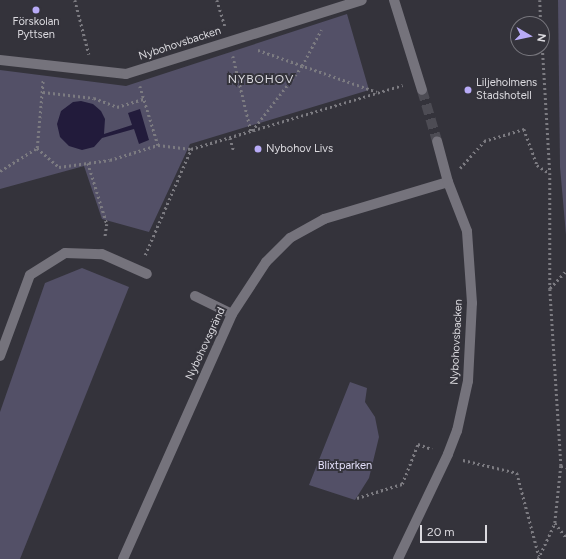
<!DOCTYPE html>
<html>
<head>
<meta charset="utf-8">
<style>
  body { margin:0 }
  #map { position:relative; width:566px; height:559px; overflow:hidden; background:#34333b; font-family:Figtree,sans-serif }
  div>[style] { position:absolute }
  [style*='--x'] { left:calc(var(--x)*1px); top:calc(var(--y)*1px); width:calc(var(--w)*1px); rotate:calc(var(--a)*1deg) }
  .green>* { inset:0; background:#535067 }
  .water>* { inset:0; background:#221b3b }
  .street-tunnel>* { height:10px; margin-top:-5px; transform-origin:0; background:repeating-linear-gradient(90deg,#4d4c54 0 10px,transparent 0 15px) }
  .path>* { height:2.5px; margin-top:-1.25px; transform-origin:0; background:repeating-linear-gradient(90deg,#7c7b81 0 2px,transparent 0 5px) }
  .lane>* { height:10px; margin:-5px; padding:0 5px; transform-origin:5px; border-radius:5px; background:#75737c }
  .street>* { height:10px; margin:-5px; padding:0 5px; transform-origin:5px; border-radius:5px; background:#75737c }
  .dots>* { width:11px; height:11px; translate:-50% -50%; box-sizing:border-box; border:2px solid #34333b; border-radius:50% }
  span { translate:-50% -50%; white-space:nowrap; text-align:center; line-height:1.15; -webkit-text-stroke:4px #34333b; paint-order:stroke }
  .poi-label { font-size:11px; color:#dbdadf }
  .left { translate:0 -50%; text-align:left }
  .street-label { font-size:11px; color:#dbdadf }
  .park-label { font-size:11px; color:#e2def8 }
  .neighbourhood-label { font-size:12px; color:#dbdadf; letter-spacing:1px }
  .north { position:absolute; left:510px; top:16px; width:40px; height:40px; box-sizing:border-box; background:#34333b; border:1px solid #77767d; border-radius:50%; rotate:99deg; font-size:11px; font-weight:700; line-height:16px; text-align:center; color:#dbdadf }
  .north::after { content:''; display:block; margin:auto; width:14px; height:18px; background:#b8abf7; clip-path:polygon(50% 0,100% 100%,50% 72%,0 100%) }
  .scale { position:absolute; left:420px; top:525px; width:67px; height:18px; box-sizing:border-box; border:2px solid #dbdadf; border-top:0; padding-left:5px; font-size:12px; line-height:14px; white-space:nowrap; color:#dbdadf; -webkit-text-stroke:3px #34333b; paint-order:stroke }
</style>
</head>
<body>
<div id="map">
  <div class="green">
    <div style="clip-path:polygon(558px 0,566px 0,566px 235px,560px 167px)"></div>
    <div style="clip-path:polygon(347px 14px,369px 90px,190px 144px,149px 232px,102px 219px,84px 166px,0 189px,0 70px,126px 86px)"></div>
    <div style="clip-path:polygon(82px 268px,129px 287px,20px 559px,0 559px,0 412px,45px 283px)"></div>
    <div style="clip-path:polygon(350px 382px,367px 388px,365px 402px,375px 417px,379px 437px,369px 478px,355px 500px,309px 485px)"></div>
  </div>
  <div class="water">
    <div style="clip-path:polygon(81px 101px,93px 104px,101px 111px,105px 119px,104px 134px,132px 125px,128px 113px,140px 109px,149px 140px,139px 144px,134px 129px,102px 138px,94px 147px,82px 150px,69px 146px,60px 137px,57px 124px,61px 111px,73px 102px)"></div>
  </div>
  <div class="street-tunnel">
    <div style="--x:422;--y:90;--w:53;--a:73.6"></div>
  </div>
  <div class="path">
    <div style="--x:75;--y:0;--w:56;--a:75.5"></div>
    <div style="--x:217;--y:0;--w:27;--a:73"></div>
    <div style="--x:540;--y:0;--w:24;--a:88"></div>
    <div style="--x:542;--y:38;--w:135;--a:86.6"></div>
    <div style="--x:550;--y:173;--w:116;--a:90"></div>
    <div style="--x:550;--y:289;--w:177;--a:86.4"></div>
    <div style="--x:561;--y:466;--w:57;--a:96"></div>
    <div style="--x:555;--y:523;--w:18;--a:52"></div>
    <div style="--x:258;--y:50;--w:126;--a:19.4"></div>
    <div style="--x:233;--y:56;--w:77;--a:76.5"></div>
    <div style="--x:140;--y:86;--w:62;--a:73"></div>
    <div style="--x:43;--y:92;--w:51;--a:6.7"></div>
    <div style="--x:94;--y:98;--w:25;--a:21"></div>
    <div style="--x:117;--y:107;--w:28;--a:-17"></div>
    <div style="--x:252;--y:131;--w:82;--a:-52.4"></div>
    <div style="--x:302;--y:66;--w:41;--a:-62.2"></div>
    <div style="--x:230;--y:138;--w:14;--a:73"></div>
    <div style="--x:37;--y:148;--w:29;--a:41"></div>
    <div style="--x:59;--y:167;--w:51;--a:-7.8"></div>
    <div style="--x:110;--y:160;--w:50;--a:-17.4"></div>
    <div style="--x:158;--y:145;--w:33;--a:7"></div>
    <div style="--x:88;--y:163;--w:64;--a:72.7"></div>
    <div style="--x:107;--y:224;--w:14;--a:98"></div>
    <div style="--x:460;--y:168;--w:36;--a:-48"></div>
    <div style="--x:484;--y:141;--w:42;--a:-16.7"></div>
    <div style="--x:524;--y:129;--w:38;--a:70"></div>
    <div style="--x:537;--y:165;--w:14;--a:34"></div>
    <div style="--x:0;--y:171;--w:44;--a:-31.9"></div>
    <div style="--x:37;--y:148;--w:68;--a:-85"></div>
    <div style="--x:145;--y:255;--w:116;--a:-66.5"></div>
    <div style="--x:191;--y:149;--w:221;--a:-16.8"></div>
    <div style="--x:550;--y:288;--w:23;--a:-47"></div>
    <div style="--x:463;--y:460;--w:56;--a:13.5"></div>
    <div style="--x:517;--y:473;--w:86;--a:75.2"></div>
    <div style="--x:561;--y:466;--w:5;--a:22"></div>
    <div style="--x:357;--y:498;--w:47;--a:-17.3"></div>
    <div style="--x:402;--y:484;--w:43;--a:-68.2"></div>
    <div style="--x:418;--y:444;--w:15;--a:20"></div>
    <div style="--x:538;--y:559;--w:40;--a:-65"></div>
  </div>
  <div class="lane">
    <div style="--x:0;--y:60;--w:127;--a:6.3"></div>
    <div style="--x:126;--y:74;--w:247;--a:-17.4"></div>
    <div style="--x:195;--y:296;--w:41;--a:25.9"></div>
    <div style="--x:0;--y:356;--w:86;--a:-69.7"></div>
    <div style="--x:30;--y:275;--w:41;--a:-32.2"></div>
    <div style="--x:65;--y:253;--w:37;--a:2"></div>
    <div style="--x:102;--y:254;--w:49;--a:24"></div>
  </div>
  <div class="street">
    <div style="--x:394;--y:0;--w:94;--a:72.7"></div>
    <div style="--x:123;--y:559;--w:268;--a:-66"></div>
    <div style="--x:232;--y:314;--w:62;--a:-56.8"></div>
    <div style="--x:266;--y:262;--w:34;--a:-45"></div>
    <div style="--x:290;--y:238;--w:39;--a:-29"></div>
    <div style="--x:324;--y:219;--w:129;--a:-16.6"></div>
    <div style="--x:398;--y:559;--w:116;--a:-64.5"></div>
    <div style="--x:448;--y:454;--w:25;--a:-69"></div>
    <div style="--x:457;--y:431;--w:51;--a:-77.6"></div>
    <div style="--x:468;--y:381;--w:78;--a:-87.1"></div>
    <div style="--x:472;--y:303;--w:72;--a:-94"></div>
    <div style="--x:467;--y:231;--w:53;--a:-111.2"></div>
    <div style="--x:448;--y:182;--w:42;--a:-105"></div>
  </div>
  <div class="dots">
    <div style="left:36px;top:10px;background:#b8abf7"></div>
    <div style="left:468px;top:90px;background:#b8abf7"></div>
    <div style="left:258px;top:149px;background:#b8abf7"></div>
  </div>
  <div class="poi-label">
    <span style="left:36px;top:29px">Förskolan<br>Pyttsen</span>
    <span class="left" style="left:476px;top:90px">Liljeholmens<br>Stadshotell</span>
    <span class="left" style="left:266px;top:149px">Nybohov Livs</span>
  </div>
  <div class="street-label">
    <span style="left:180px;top:44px;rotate:-18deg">Nybohovsbacken</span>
    <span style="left:457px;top:342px;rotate:-87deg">Nybohovsbacken</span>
    <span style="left:206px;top:344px;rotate:-65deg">Nybohovsgränd</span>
  </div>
  <div class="park-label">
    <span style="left:345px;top:466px">Blixtparken</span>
  </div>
  <div class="neighbourhood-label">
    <span style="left:261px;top:80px">NYBOHOV</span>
  </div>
  <div class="north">N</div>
  <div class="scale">20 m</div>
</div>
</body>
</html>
